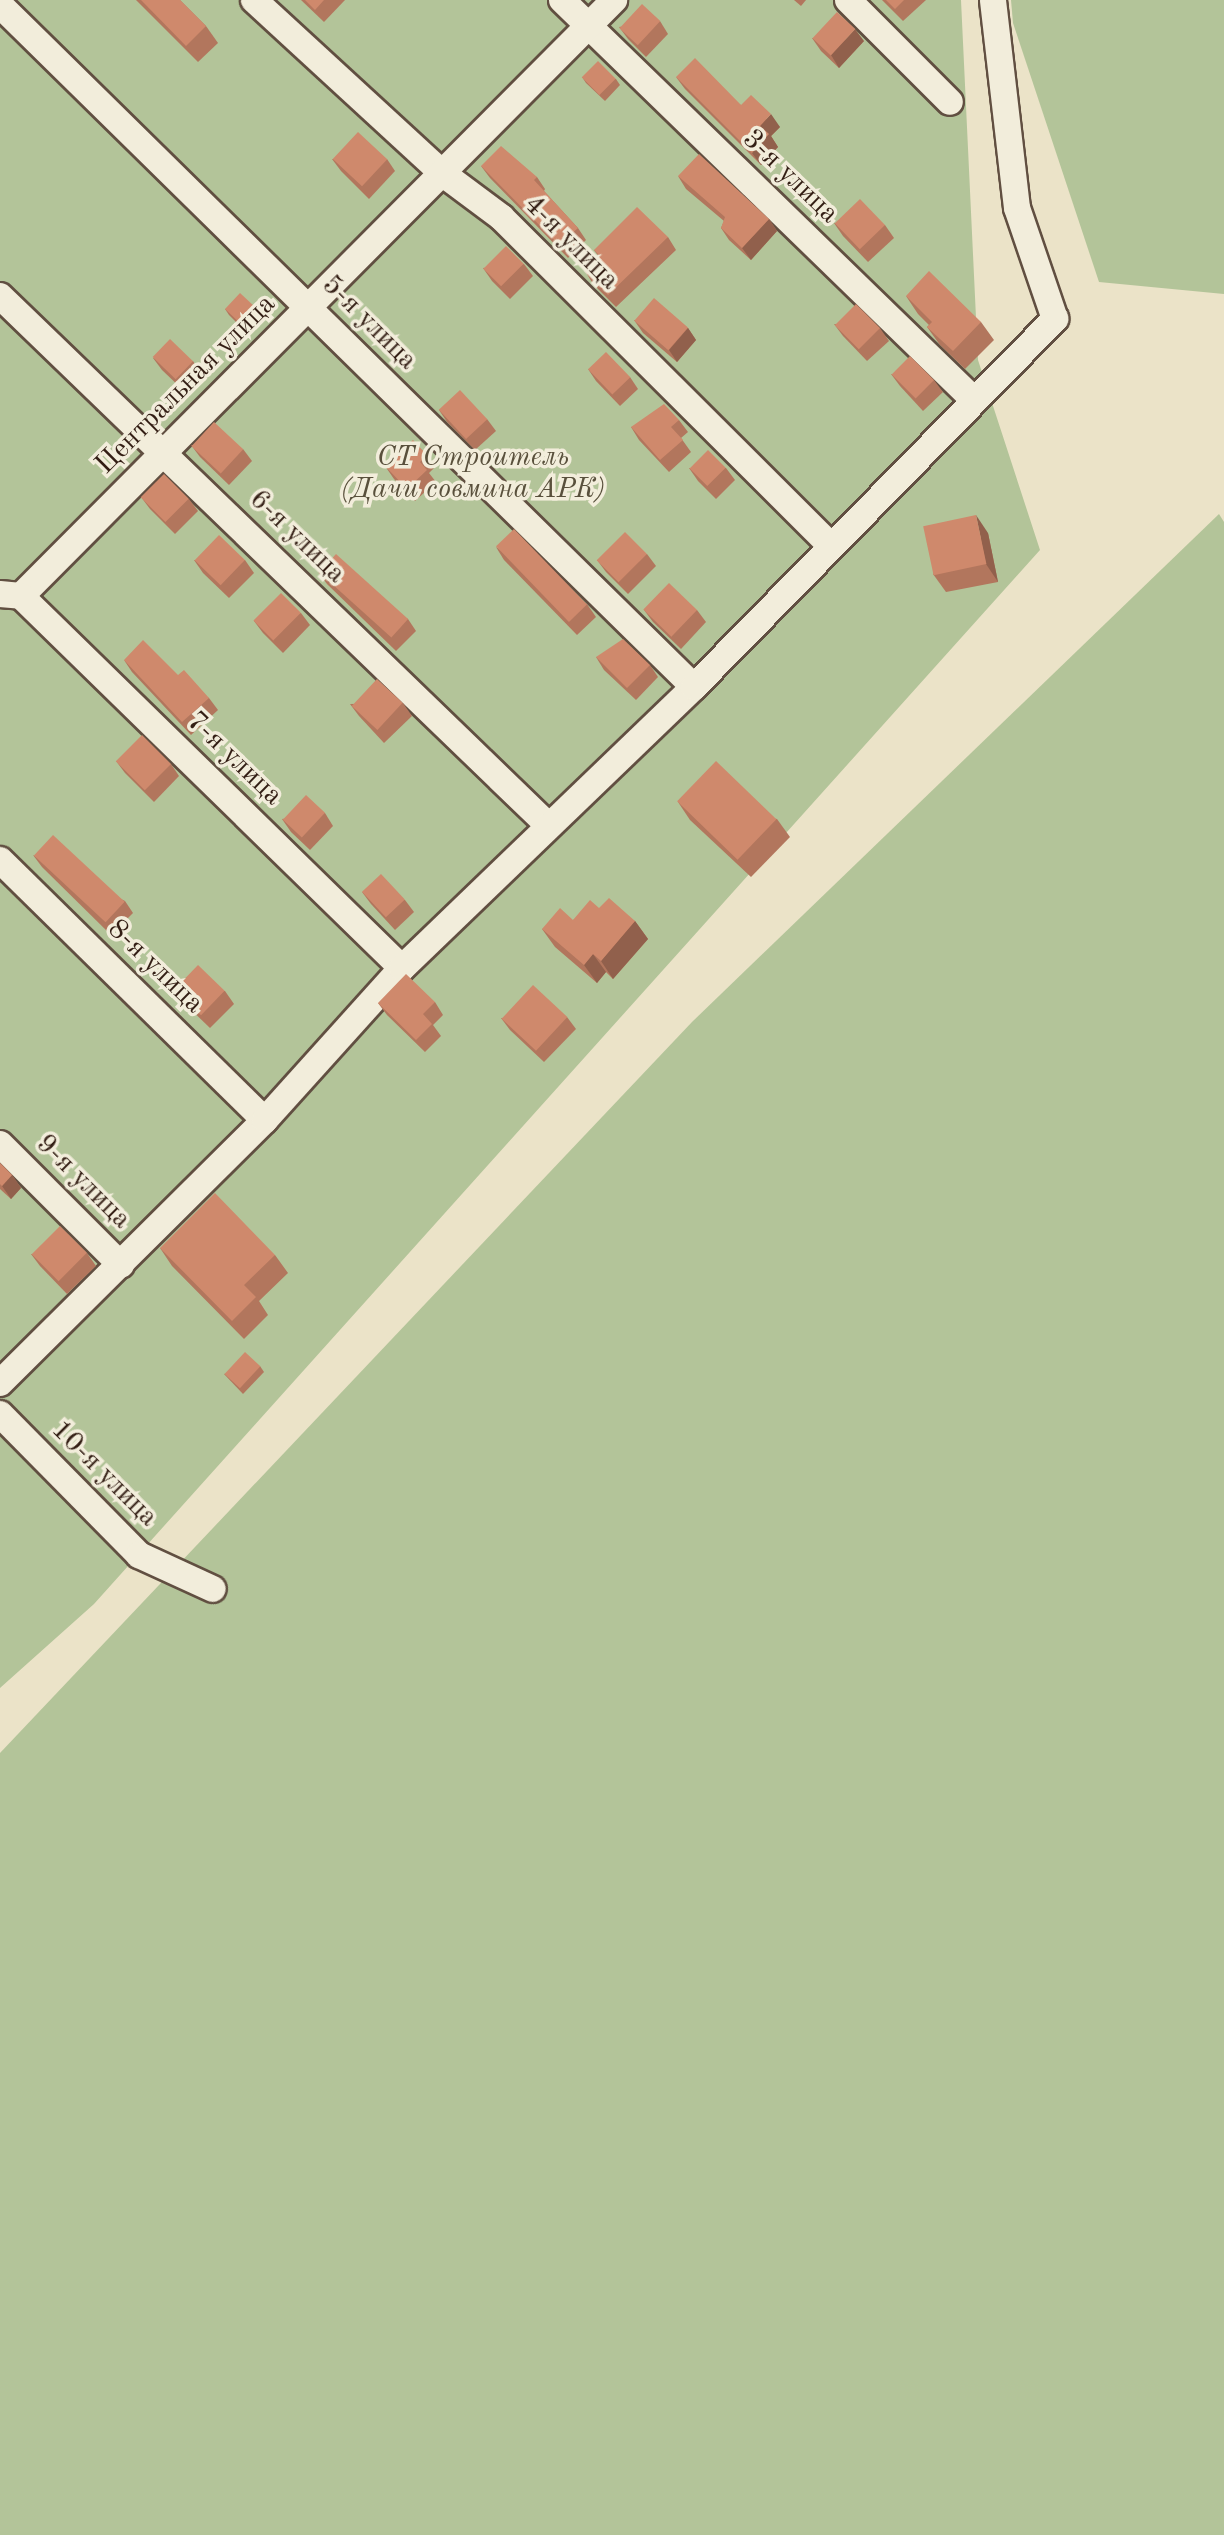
<!DOCTYPE html>
<html>
<head>
<meta charset="utf-8">
<style>
  body { margin:0 }
  #map { position:relative; width:1224px; height:2535px; overflow:hidden; background:#ebe3c8; font-family:"Old Standard TT",serif }
  div>[style] { position:absolute }
  [style*='--x'] { left:calc(var(--x)*1px); top:calc(var(--y)*1px); width:calc(var(--w)*1px); rotate:calc(var(--a)*1deg) }
  .green>* { inset:0; background:#b3c499 }
  .roads { filter:drop-shadow(2px 0 #614f41) drop-shadow(-2px 0 #614f41) drop-shadow(0 2px #614f41) drop-shadow(0 -2px #614f41) }
  .street>* { height:26px; margin:-13px; padding:0 13px; transform-origin:13px; border-radius:13px; background:#f2eddb }
  .wall>* { inset:0; background:#b2765d }
  .shaded-wall>* { inset:0; background:#91604c }
  .building>* { inset:0; background:#cf896c; transform-origin:0 0 }
  span { translate:-50% -50%; white-space:nowrap; text-align:center; line-height:1.15; -webkit-text-stroke:7px #f2eddb; paint-order:stroke }
  .street-label { font-size:28px; color:#331e14 }
  .park-label { font-size:28px; color:#59503c; font-style:italic }
</style>
</head>
<body>
<div id="map">
  <div class="green">
    <div style="clip-path:polygon(0 0,961px 0,978px 360px,1040px 550px,94px 1604px,0 1688px)"></div>
    <div style="clip-path:polygon(1011px 0,1224px 0,1224px 294px,1099px 282px,1013px 23px)"></div>
    <div style="clip-path:polygon(1219px 514px,1224px 522px,1224px 2535px,0 2535px,0 1753px,692px 1022px)"></div>
  </div>
  <div class="roads">
    <div class="street">
      <div style="--x:254;--y:0;--w:255;--a:42.6"></div>
      <div style="--x:442;--y:173;--w:74;--a:36.7"></div>
      <div style="--x:501;--y:217;--w:466;--a:44.9"></div>
      <div style="--x:562;--y:0;--w:574;--a:44.15"></div>
      <div style="--x:848;--y:0;--w:144;--a:45"></div>
      <div style="--x:0;--y:5;--w:973;--a:44.5"></div>
      <div style="--x:0;--y:296;--w:762;--a:43.99"></div>
      <div style="--x:0;--y:594;--w:21;--a:5"></div>
      <div style="--x:21;--y:596;--w:841;--a:-45.14"></div>
      <div style="--x:21;--y:596;--w:532;--a:44.32"></div>
      <div style="--x:0;--y:860;--w:371;--a:44.5"></div>
      <div style="--x:0;--y:1144;--w:171;--a:45"></div>
      <div style="--x:0;--y:1383;--w:373;--a:-44.8"></div>
      <div style="--x:265;--y:1120;--w:205;--a:-48"></div>
      <div style="--x:402;--y:968;--w:405;--a:-43.9"></div>
      <div style="--x:694;--y:687;--w:516;--a:-45.55"></div>
      <div style="--x:1055;--y:319;--w:117;--a:-108.9"></div>
      <div style="--x:1017;--y:208;--w:209;--a:-96.6"></div>
      <div style="--x:0;--y:1414;--w:198;--a:45.4"></div>
      <div style="--x:139;--y:1555;--w:81;--a:24.7"></div>
    </div>
  </div>
  <div class="wall">
    <div style="clip-path:polygon(136px 0,180px 0,206px 26px,218px 43px,198px 62px)"></div>
    <div style="clip-path:polygon(301px 0,345px 0,324px 22px)"></div>
    <div style="clip-path:polygon(794px 0,806px 0,801px 6px)"></div>
    <div style="clip-path:polygon(882px 0,926px 0,903px 21px)"></div>
    <div style="clip-path:polygon(660px 21px,668px 34px,646px 57px,628px 39px,619px 27px)"></div>
    <div style="clip-path:polygon(812px 38px,864px 41px,839px 68px,821px 51px)"></div>
    <div style="clip-path:polygon(582px 77px,616px 79px,620px 85px,605px 101px,586px 83px)"></div>
    <div style="clip-path:polygon(676px 77px,741px 105px,780px 127px,771px 136px,778px 147px,761px 165px,685px 89px)"></div>
    <div style="clip-path:polygon(332px 159px,387px 159px,395px 171px,369px 199px,341px 171px)"></div>
    <div style="clip-path:polygon(481px 166px,537px 177px,545px 189px,544px 191px,578px 228px,586px 240px,568px 258px,490px 178px)"></div>
    <div style="clip-path:polygon(678px 176px,769px 219px,777px 231px,751px 260px,729px 240px,721px 228px,724px 221px,686px 189px)"></div>
    <div style="clip-path:polygon(834px 223px,885px 225px,894px 238px,868px 262px,843px 236px)"></div>
    <div style="clip-path:polygon(668px 237px,676px 250px,616px 307px,593px 284px,585px 271px,599px 257px,594px 250px)"></div>
    <div style="clip-path:polygon(524px 264px,533px 276px,510px 299px,492px 281px,483px 268px)"></div>
    <div style="clip-path:polygon(906px 296px,981px 322px,994px 340px,965px 369px,940px 345px,927px 327px,929px 325px,918px 314px)"></div>
    <div style="clip-path:polygon(225px 309px,258px 310px,263px 317px,247px 333px,229px 315px)"></div>
    <div style="clip-path:polygon(634px 320px,688px 328px,696px 340px,677px 362px,643px 333px)"></div>
    <div style="clip-path:polygon(834px 324px,880px 328px,889px 341px,867px 361px,843px 336px)"></div>
    <div style="clip-path:polygon(153px 358px,193px 361px,201px 373px,184px 391px,162px 370px)"></div>
    <div style="clip-path:polygon(588px 369px,630px 377px,638px 389px,620px 406px,596px 381px)"></div>
    <div style="clip-path:polygon(891px 374px,934px 380px,943px 392px,923px 411px,900px 386px)"></div>
    <div style="clip-path:polygon(439px 410px,487px 419px,496px 431px,475px 450px,447px 422px)"></div>
    <div style="clip-path:polygon(679px 420px,688px 432px,681px 438px,691px 452px,669px 472px,639px 440px,631px 427px)"></div>
    <div style="clip-path:polygon(191px 445px,243px 449px,252px 461px,229px 485px,200px 457px)"></div>
    <div style="clip-path:polygon(427px 455px,435px 467px,429px 473px,436px 482px,415px 501px,394px 479px,385px 466px)"></div>
    <div style="clip-path:polygon(689px 468px,726px 468px,735px 480px,716px 499px,698px 481px)"></div>
    <div style="clip-path:polygon(141px 497px,189px 499px,198px 511px,175px 534px,150px 509px)"></div>
    <div style="clip-path:polygon(988px 533px,998px 582px,946px 592px,933px 574px)"></div>
    <div style="clip-path:polygon(496px 547px,587px 604px,596px 617px,577px 635px,504px 560px)"></div>
    <div style="clip-path:polygon(647px 554px,656px 566px,628px 594px,606px 572px,597px 560px)"></div>
    <div style="clip-path:polygon(194px 560px,245px 560px,254px 573px,229px 598px,203px 573px)"></div>
    <div style="clip-path:polygon(318px 572px,408px 619px,416px 631px,396px 651px,327px 584px)"></div>
    <div style="clip-path:polygon(644px 610px,697px 610px,706px 622px,681px 649px,653px 622px)"></div>
    <div style="clip-path:polygon(301px 613px,310px 625px,283px 653px,263px 633px,254px 621px)"></div>
    <div style="clip-path:polygon(596px 657px,650px 665px,658px 677px,636px 700px,604px 670px)"></div>
    <div style="clip-path:polygon(124px 660px,209px 698px,218px 710px,191px 735px,132px 672px)"></div>
    <div style="clip-path:polygon(403px 703px,412px 716px,384px 743px,359px 716px,350px 704px)"></div>
    <div style="clip-path:polygon(116px 761px,171px 764px,179px 776px,154px 802px,125px 773px)"></div>
    <div style="clip-path:polygon(678px 802px,777px 819px,790px 837px,751px 877px,690px 820px)"></div>
    <div style="clip-path:polygon(325px 813px,333px 826px,310px 850px,291px 832px,282px 819px)"></div>
    <div style="clip-path:polygon(33px 855px,125px 901px,133px 913px,111px 935px,42px 867px)"></div>
    <div style="clip-path:polygon(362px 892px,405px 900px,414px 912px,395px 930px,371px 904px)"></div>
    <div style="clip-path:polygon(599px 908px,635px 921px,648px 939px,613px 979px,606px 972px,597px 983px,555px 947px,542px 929px,573px 920px)"></div>
    <div style="clip-path:polygon(175px 990px,225px 991px,234px 1004px,210px 1028px,183px 1002px)"></div>
    <div style="clip-path:polygon(435px 1002px,443px 1015px,433px 1025px,441px 1036px,425px 1052px,387px 1015px,378px 1003px)"></div>
    <div style="clip-path:polygon(567px 1017px,576px 1029px,544px 1062px,510px 1030px,501px 1018px)"></div>
    <div style="clip-path:polygon(0 1163px,12px 1175px,21px 1188px,11px 1199px,0 1189px)"></div>
    <div style="clip-path:polygon(160px 1248px,275px 1255px,288px 1273px,259px 1301px,268px 1315px,244px 1339px,172px 1266px)"></div>
    <div style="clip-path:polygon(87px 1253px,96px 1266px,67px 1294px,40px 1266px,31px 1254px)"></div>
    <div style="clip-path:polygon(260px 1366px,264px 1372px,243px 1394px,224px 1374px)"></div>
  </div>
  <div class="shaded-wall">
    <div style="clip-path:polygon(855px 29px,864px 41px,839px 68px,831px 55px)"></div>
    <div style="clip-path:polygon(771px 114px,780px 127px,771px 136px,778px 147px,761px 165px,752px 153px,760px 126px)"></div>
    <div style="clip-path:polygon(769px 219px,777px 231px,751px 260px,742px 248px)"></div>
    <div style="clip-path:polygon(688px 328px,696px 340px,677px 362px,669px 350px)"></div>
    <div style="clip-path:polygon(976px 515px,988px 533px,998px 582px,986px 564px)"></div>
    <div style="clip-path:polygon(635px 921px,648px 939px,613px 979px,601px 961px)"></div>
    <div style="clip-path:polygon(593px 954px,606px 972px,597px 983px,584px 965px)"></div>
    <div style="clip-path:polygon(12px 1175px,21px 1188px,11px 1199px,2px 1186px)"></div>
  </div>
  <div class="building">
    <div style="clip-path:polygon(141px 0,180px 0,206px 26px,186px 46px)"></div>
    <div style="clip-path:polygon(305px 0,324px 0,315px 10px)"></div>
    <div style="clip-path:polygon(886px 0,904px 0,895px 9px)"></div>
    <div style="left:642px;top:4px;width:25px;height:33px;rotate:43deg"></div>
    <div style="left:837px;top:12px;width:25px;height:36px;rotate:43deg"></div>
    <div style="clip-path:polygon(695px 58px,741px 105px,751px 95px,771px 114px,760px 126px,769px 134px,752px 153px,676px 77px)"></div>
    <div style="left:598px;top:61px;width:25px;height:23px;rotate:45deg"></div>
    <div style="left:358px;top:132px;width:40px;height:37px;rotate:43deg"></div>
    <div style="clip-path:polygon(501px 146px,537px 177px,534px 180px,578px 228px,559px 245px,481px 166px)"></div>
    <div style="clip-path:polygon(699px 154px,769px 219px,742px 248px,721px 228px,725px 217px,678px 176px)"></div>
    <div style="left:860px;top:199px;width:36px;height:35px;rotate:46deg"></div>
    <div style="clip-path:polygon(637px 207px,668px 237px,608px 295px,585px 271px,600px 256px,594px 250px)"></div>
    <div style="left:506px;top:246px;width:25px;height:32px;rotate:45deg"></div>
    <div style="clip-path:polygon(929px 271px,981px 322px,953px 351px,927px 327px,932px 322px,906px 296px)"></div>
    <div style="left:240px;top:293px;width:25px;height:22px;rotate:43deg"></div>
    <div style="left:654px;top:298px;width:45px;height:30px;rotate:41deg"></div>
    <div style="left:856px;top:304px;width:34px;height:30px;rotate:45deg"></div>
    <div style="left:170px;top:339px;width:32px;height:25px;rotate:44deg"></div>
    <div style="left:606px;top:352px;width:35px;height:25px;rotate:46deg"></div>
    <div style="left:910px;top:356px;width:34px;height:26px;rotate:45deg"></div>
    <div style="left:460px;top:390px;width:40px;height:29px;rotate:47deg"></div>
    <div style="clip-path:polygon(664px 404px,679px 420px,671px 427px,683px 440px,660px 460px,631px 427px)"></div>
    <div style="left:214px;top:422px;width:40px;height:33px;rotate:43deg"></div>
    <div style="clip-path:polygon(413px 440px,427px 455px,420px 462px,427px 470px,407px 489px,385px 466px)"></div>
    <div style="left:708px;top:450px;width:25px;height:26px;rotate:45deg"></div>
    <div style="left:164px;top:474px;width:35px;height:33px;rotate:45deg"></div>
    <div style="left:976px;top:515px;width:50px;height:54px;rotate:78deg"></div>
    <div style="left:514px;top:529px;width:105px;height:25px;rotate:46deg"></div>
    <div style="left:625px;top:532px;width:31px;height:40px;rotate:45deg"></div>
    <div style="left:219px;top:535px;width:36px;height:35px;rotate:44deg"></div>
    <div style="left:336px;top:554px;width:97px;height:25px;rotate:42deg"></div>
    <div style="left:669px;top:583px;width:39px;height:37px;rotate:44deg"></div>
    <div style="left:281px;top:593px;width:28px;height:39px;rotate:45deg"></div>
    <div style="clip-path:polygon(623px 639px,650px 665px,627px 688px,596px 657px)"></div>
    <div style="clip-path:polygon(143px 640px,178px 675px,184px 670px,209px 698px,182px 722px,124px 660px)"></div>
    <div style="left:377px;top:679px;width:35px;height:37px;rotate:43deg"></div>
    <div style="left:142px;top:735px;width:41px;height:37px;rotate:45deg"></div>
    <div style="left:716px;top:761px;width:84px;height:56px;rotate:44deg"></div>
    <div style="left:306px;top:795px;width:26px;height:34px;rotate:43deg"></div>
    <div style="left:53px;top:835px;width:98px;height:28px;rotate:43deg"></div>
    <div style="left:381px;top:874px;width:35px;height:26px;rotate:47deg"></div>
    <div style="clip-path:polygon(609px 898px,635px 921px,601px 961px,593px 954px,584px 965px,542px 929px,560px 908px,573px 920px,590px 900px,599px 908px)"></div>
    <div style="left:198px;top:965px;width:37px;height:34px;rotate:44deg"></div>
    <div style="clip-path:polygon(406px 974px,435px 1002px,423px 1014px,432px 1024px,416px 1040px,378px 1003px)"></div>
    <div style="left:533px;top:985px;width:47px;height:46px;rotate:43deg"></div>
    <div style="clip-path:polygon(0 1163px,12px 1175px,2px 1186px,0 1184px)"></div>
    <div style="clip-path:polygon(215px 1193px,275px 1255px,244px 1285px,256px 1297px,232px 1321px,160px 1248px)"></div>
    <div style="left:60px;top:1226px;width:38px;height:40px;rotate:45deg"></div>
    <div style="left:245px;top:1352px;width:21px;height:30px;rotate:43deg"></div>
  </div>
  <div class="street-label">
    <span style="left:790px;top:177px;rotate:44deg">3-я улица</span>
    <span style="left:571px;top:243px;rotate:45deg">4-я улица</span>
    <span style="left:369px;top:323px;rotate:45deg">5-я улица</span>
    <span style="left:186px;top:385px;rotate:-45deg">Центральная улица</span>
    <span style="left:297px;top:537px;rotate:44deg">6-я улица</span>
    <span style="left:234px;top:759px;rotate:44deg">7-я улица</span>
    <span style="left:155px;top:967px;rotate:44deg">8-я улица</span>
    <span style="left:83px;top:1182px;rotate:45deg">9-я улица</span>
    <span style="left:104px;top:1474px;rotate:45deg">10-я улица</span>
  </div>
  <div class="park-label">
    <span style="left:473px;top:474px">СТ Строитель<br>(Дачи совмина АРК)</span>
  </div>
</div>
</body>
</html>
